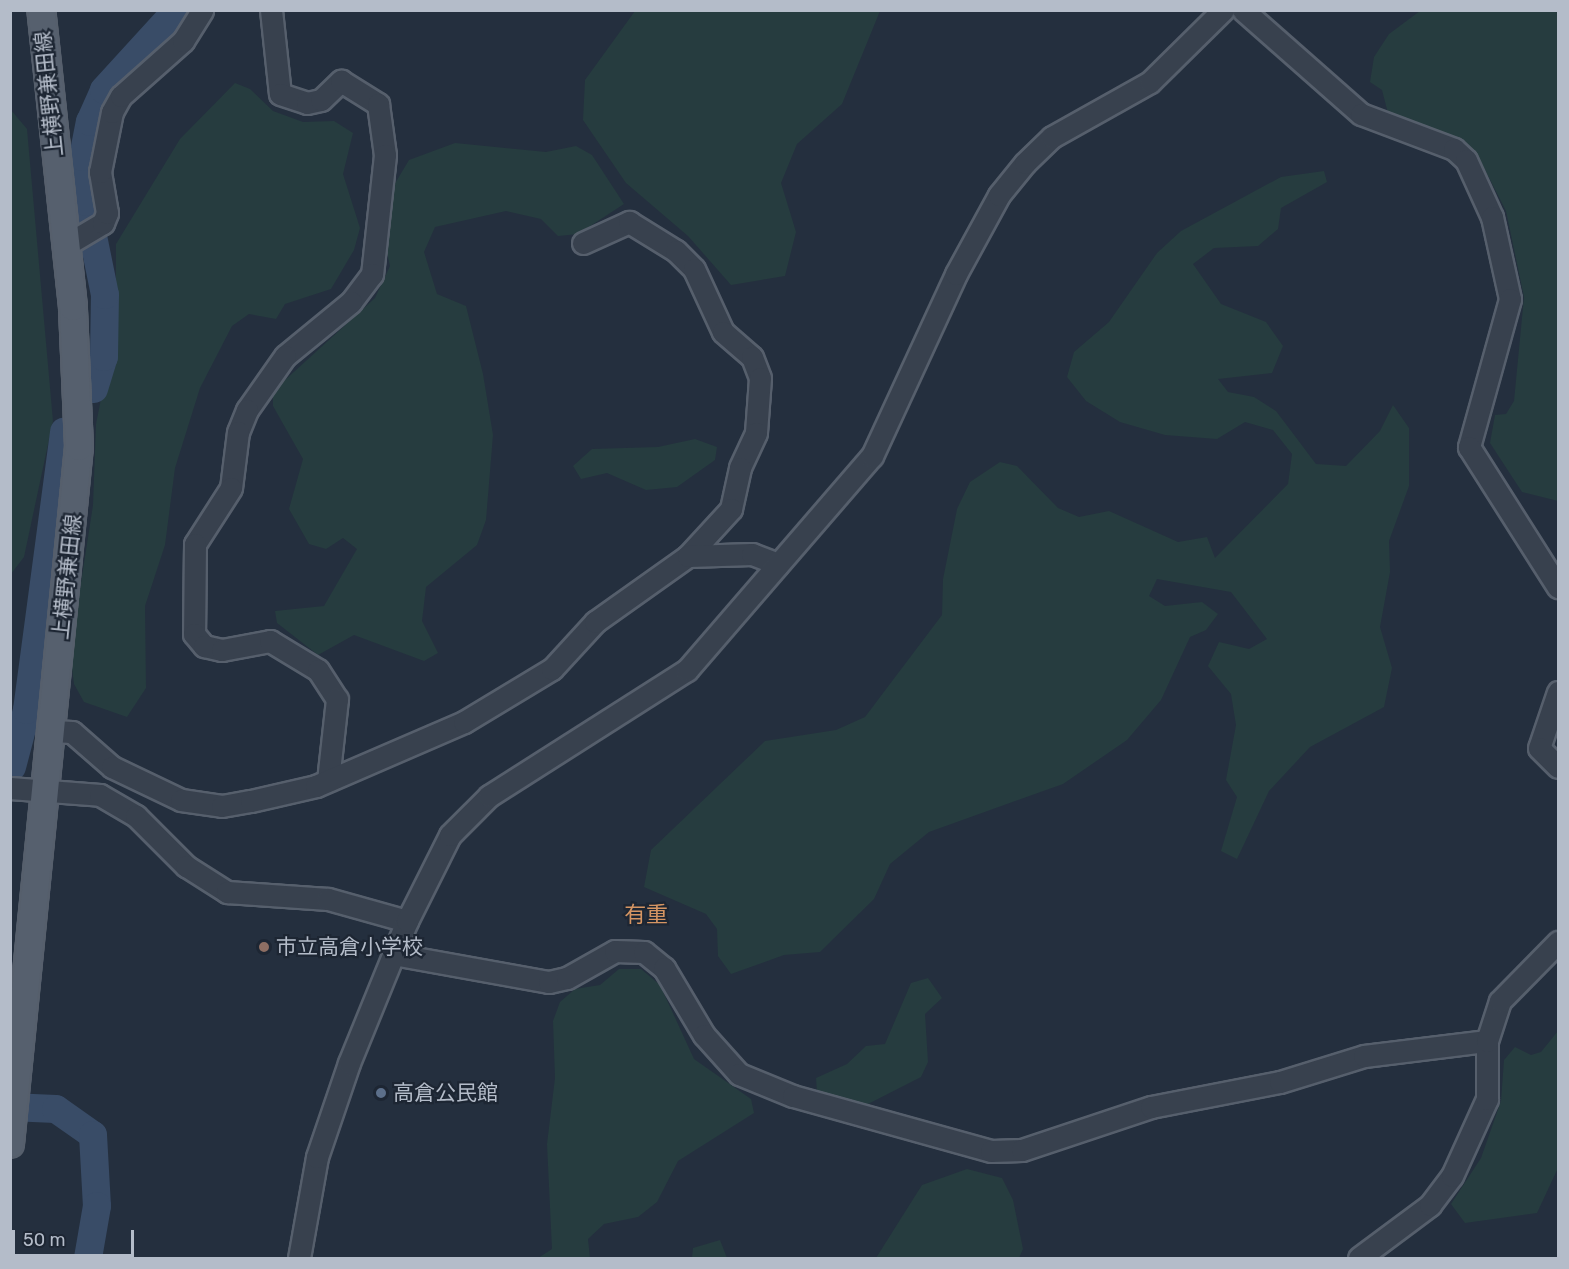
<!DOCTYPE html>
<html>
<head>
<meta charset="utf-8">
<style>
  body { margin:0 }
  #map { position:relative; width:1569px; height:1269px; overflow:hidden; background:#242f3e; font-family:Rubik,"Noto Sans JP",sans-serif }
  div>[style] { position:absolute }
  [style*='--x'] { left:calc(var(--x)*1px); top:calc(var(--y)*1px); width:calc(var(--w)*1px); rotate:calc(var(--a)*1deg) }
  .green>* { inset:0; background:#263c3f }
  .river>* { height:28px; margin:-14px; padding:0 14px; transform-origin:14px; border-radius:14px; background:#394c67 }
  .roads { filter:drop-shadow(2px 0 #565f6c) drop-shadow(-2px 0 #565f6c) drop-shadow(0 2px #565f6c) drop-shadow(0 -2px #565f6c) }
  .minor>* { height:21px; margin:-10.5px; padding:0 10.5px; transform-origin:10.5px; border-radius:10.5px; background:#38414e }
  .major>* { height:26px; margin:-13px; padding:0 13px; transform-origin:13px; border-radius:13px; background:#56606e }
  .dots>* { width:16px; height:16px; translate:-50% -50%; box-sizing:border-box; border:3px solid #1d2633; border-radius:50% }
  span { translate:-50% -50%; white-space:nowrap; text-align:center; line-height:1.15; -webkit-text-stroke:4.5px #1d2633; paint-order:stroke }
  .street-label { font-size:21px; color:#b4bcc9 }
  .poi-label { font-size:21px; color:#b4bcc9 }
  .left { translate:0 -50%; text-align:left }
  .neighbourhood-label { font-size:22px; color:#d59563 }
  .frame { position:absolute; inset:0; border:12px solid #b4bcc9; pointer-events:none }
  .scale { position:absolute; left:12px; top:1230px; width:122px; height:27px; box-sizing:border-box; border:3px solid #b4bcc9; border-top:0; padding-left:8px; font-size:18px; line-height:21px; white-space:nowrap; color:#b4bcc9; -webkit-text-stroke:4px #1d2633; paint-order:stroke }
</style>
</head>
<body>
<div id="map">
  <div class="green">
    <div style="clip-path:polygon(635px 11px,880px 11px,842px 104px,797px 144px,781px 183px,796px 232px,785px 276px,731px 285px,688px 236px,626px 183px,583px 120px,585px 80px)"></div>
    <div style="clip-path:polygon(1420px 11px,1558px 11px,1558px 501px,1522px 492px,1490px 443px,1495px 415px,1506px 414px,1514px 401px,1524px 297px,1506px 211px,1480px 160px,1390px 121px,1382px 90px,1370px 82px,1374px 57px,1389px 34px)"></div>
    <div style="clip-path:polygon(235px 83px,250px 89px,273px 111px,303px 122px,334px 121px,353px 133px,343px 174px,360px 228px,354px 250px,331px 289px,285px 304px,276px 319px,249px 314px,232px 326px,200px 388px,175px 468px,165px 545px,145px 606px,146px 688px,127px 717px,84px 702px,74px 684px,70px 654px,93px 505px,96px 424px,116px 323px,116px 244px,180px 139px)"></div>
    <div style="clip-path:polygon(11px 110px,27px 129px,53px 421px,24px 557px,11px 574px)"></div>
    <div style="clip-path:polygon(455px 143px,546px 152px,576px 146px,592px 155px,624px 204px,578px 234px,558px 236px,541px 219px,506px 211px,435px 227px,424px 252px,437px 294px,466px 306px,483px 374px,493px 435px,486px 520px,477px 545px,426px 587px,422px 621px,438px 653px,424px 661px,354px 635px,318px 655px,277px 623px,275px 611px,324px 606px,357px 549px,343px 538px,326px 549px,309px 544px,289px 509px,303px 459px,273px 406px,273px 391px,375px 298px,390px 266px,382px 231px,388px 195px,409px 160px)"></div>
    <div style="clip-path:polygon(1324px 171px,1327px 182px,1281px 208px,1278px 229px,1258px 246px,1214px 248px,1193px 264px,1221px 304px,1266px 322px,1283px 346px,1272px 373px,1218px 379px,1228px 392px,1254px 397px,1276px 411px,1316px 464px,1346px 466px,1380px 431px,1393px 405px,1409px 428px,1409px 486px,1389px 541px,1390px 572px,1380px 627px,1392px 668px,1384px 707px,1310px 747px,1269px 791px,1237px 859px,1221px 851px,1237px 797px,1226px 780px,1236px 725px,1231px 694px,1208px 666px,1219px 642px,1249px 649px,1267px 639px,1231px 592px,1157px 579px,1149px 596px,1165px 606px,1202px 602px,1218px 614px,1206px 630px,1190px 637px,1161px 700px,1127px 740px,1063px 784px,929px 832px,890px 864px,874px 899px,820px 952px,784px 955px,731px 974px,718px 956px,717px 929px,706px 914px,644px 887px,651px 850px,765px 741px,836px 730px,865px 717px,942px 615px,943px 579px,957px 509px,970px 482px,1000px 462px,1017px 466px,1058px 508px,1079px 517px,1109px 511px,1178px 542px,1207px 537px,1215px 558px,1288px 484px,1292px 454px,1273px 430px,1245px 422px,1217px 439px,1165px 435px,1120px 422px,1086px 401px,1067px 377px,1074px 352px,1109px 322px,1157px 253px,1181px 231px,1281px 177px)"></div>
    <div style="clip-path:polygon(695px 439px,717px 447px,715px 460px,677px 487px,646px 490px,607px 473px,581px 479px,573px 466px,592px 449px,658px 447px)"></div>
    <div style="clip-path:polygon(619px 969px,641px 969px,660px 985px,694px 1059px,751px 1099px,754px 1113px,678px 1161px,657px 1202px,638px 1217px,604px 1224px,588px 1239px,590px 1258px,538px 1258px,552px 1249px,547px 1144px,555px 1078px,553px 1021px,560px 1002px,575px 989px,600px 985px)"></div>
    <div style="clip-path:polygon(928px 978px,942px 998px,925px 1014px,928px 1062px,921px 1077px,868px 1104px,817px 1093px,816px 1078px,847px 1064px,866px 1046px,885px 1044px,911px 983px)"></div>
    <div style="clip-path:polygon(1558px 1031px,1558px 1168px,1537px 1213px,1465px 1223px,1451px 1204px,1481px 1158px,1501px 1101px,1504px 1060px,1515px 1047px,1531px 1055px,1541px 1052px)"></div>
    <div style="clip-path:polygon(967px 1169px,1002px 1178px,1013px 1200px,1023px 1249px,1019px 1258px,876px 1258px,922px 1185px)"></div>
    <div style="clip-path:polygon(720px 1240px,727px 1258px,692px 1258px,693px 1248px)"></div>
  </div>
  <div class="river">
    <div style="--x:94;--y:389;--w:34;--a:-73"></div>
    <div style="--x:104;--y:357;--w:62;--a:-89.1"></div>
    <div style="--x:105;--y:295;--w:95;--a:-101.5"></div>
    <div style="--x:86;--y:202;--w:45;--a:-93.8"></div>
    <div style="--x:83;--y:157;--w:36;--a:-79"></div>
    <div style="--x:90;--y:122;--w:35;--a:-66"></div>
    <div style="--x:104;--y:90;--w:108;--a:-47.6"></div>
    <div style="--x:12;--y:767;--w:59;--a:-75.3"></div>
    <div style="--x:27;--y:710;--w:281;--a:-82.4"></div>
    <div style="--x:10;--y:1107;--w:46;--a:2.5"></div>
    <div style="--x:56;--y:1109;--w:45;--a:35.1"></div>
    <div style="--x:93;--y:1135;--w:71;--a:86.8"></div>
    <div style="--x:97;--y:1206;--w:53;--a:99.8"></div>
  </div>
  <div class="roads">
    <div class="minor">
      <div style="--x:271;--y:10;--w:84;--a:83.9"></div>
      <div style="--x:280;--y:94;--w:28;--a:18"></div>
      <div style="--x:307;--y:103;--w:14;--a:-12"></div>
      <div style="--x:321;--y:100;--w:28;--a:-44"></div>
      <div style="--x:341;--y:81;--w:44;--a:31.9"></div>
      <div style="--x:378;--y:104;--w:51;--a:82.2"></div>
      <div style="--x:385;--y:155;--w:120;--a:96.2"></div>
      <div style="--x:372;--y:274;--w:35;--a:127"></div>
      <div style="--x:351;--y:302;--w:85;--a:140.7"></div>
      <div style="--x:285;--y:356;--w:66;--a:125.1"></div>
      <div style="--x:247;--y:410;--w:24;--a:112"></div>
      <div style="--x:238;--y:432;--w:56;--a:97.1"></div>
      <div style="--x:231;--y:488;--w:67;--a:122.7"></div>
      <div style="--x:195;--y:544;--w:90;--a:90.6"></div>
      <div style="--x:194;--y:634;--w:16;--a:50"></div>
      <div style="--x:204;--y:646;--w:18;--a:13"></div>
      <div style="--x:222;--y:650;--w:49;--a:-10.6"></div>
      <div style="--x:270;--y:641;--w:56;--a:31.1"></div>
      <div style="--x:318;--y:670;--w:35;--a:57"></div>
      <div style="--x:337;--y:699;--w:82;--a:96.3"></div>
      <div style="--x:1243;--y:10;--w:157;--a:41.4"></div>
      <div style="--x:1361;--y:114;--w:99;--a:20.6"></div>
      <div style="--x:1454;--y:149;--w:16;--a:43"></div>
      <div style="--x:1466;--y:160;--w:63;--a:65.5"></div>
      <div style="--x:1492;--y:217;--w:84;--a:77.6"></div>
      <div style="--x:1510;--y:299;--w:154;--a:105.5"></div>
      <div style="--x:1469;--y:447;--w:166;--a:57.6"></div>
      <div style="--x:583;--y:243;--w:51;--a:-24.5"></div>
      <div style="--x:629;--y:222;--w:55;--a:31.7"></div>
      <div style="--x:676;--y:251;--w:25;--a:45"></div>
      <div style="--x:694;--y:269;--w:69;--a:65.3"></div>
      <div style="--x:723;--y:332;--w:38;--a:41"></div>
      <div style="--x:752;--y:357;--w:22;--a:69"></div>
      <div style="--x:760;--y:378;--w:55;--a:94.2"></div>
      <div style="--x:756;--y:433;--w:38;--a:115"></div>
      <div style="--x:740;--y:468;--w:42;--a:102.4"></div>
      <div style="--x:731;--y:509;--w:64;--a:132.5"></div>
      <div style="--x:66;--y:245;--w:43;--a:-30.7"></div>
      <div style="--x:103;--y:223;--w:11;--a:-68"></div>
      <div style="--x:107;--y:213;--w:42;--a:-99.7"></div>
      <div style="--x:100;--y:172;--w:61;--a:-78.7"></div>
      <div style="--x:112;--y:112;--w:18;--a:-61"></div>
      <div style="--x:121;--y:96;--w:83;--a:-41.6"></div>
      <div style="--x:183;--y:41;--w:36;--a:-58"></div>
      <div style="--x:1558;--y:692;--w:59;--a:108.7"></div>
      <div style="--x:1539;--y:748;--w:27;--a:45"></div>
      <div style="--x:52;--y:731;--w:20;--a:3"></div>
      <div style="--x:72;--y:732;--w:53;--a:41.2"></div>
      <div style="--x:112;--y:767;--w:76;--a:25.6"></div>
      <div style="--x:181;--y:800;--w:41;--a:8.3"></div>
      <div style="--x:222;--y:806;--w:29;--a:-10"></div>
      <div style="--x:251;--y:801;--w:67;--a:-13"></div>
      <div style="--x:316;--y:786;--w:161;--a:-23.4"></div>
      <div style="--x:464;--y:722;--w:103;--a:-31.1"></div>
      <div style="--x:552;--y:669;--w:64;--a:-47.5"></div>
      <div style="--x:595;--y:622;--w:114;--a:-35.4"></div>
      <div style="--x:688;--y:556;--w:64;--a:-1.8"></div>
      <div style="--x:752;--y:554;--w:28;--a:21"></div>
      <div style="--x:10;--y:788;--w:90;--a:4.4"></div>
      <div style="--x:100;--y:795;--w:42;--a:30.3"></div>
      <div style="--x:136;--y:816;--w:71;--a:45"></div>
      <div style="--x:186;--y:866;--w:49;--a:32.4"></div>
      <div style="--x:227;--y:892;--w:101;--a:4"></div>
      <div style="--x:328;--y:899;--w:82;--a:15.6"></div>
      <div style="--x:393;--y:954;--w:158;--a:10.2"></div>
      <div style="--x:549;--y:982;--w:18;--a:-13"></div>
      <div style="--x:567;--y:978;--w:55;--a:-29.4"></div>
      <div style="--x:615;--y:951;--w:29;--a:2"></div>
      <div style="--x:644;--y:952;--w:26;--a:39"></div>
      <div style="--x:664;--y:968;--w:78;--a:59.2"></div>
      <div style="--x:704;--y:1035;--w:52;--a:48.1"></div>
      <div style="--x:739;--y:1074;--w:58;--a:22.2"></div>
      <div style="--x:793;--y:1096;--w:205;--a:15.5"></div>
      <div style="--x:991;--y:1151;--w:31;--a:-2"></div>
      <div style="--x:1022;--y:1150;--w:136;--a:-18.4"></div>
      <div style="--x:1151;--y:1107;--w:131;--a:-11"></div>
      <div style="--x:1280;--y:1082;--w:88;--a:-17.2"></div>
      <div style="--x:1364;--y:1056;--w:124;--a:-7"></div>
      <div style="--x:299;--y:1258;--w:103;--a:-79.9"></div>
      <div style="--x:317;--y:1157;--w:99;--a:-71.2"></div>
      <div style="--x:349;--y:1063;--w:153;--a:-67.8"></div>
      <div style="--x:407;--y:921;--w:96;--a:-63.4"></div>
      <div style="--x:450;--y:835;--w:55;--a:-45"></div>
      <div style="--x:489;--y:796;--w:235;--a:-32.5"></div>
      <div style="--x:687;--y:670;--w:283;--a:-49.2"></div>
      <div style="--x:872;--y:456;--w:200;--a:-65.2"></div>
      <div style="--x:956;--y:274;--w:90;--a:-61.4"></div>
      <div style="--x:999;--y:195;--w:41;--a:-50.9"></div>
      <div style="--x:1025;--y:163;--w:37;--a:-44"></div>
      <div style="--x:1052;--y:137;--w:112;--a:-29.3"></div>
      <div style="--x:1150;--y:82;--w:103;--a:-44.6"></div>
      <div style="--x:1359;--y:1258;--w:89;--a:-36.7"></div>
      <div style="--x:1430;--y:1205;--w:36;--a:-53"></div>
      <div style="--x:1452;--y:1176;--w:85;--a:-65.6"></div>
      <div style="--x:1487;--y:1099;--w:58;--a:-90"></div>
      <div style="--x:1487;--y:1041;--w:42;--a:-72"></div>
      <div style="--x:1500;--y:1001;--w:83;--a:-45.5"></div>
    </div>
    <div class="major">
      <div style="--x:10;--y:1144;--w:700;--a:-84.35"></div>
      <div style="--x:79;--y:447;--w:140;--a:-92.5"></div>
      <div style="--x:73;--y:307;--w:299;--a:-96.1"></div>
    </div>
  </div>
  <div class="dots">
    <div style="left:264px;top:947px;background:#8d6e63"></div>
    <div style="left:381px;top:1093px;background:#5c6f8a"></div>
  </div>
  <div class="street-label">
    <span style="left:49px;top:94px;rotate:-96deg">上横野兼田線</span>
    <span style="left:67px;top:577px;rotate:-84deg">上横野兼田線</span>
  </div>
  <div class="poi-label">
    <span class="left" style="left:276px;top:947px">市立高倉小学校</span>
    <span class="left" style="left:393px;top:1093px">高倉公民館</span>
  </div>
  <div class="neighbourhood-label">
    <span style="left:646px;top:915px">有重</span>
  </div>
  <div class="frame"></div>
  <div class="scale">50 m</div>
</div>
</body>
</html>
